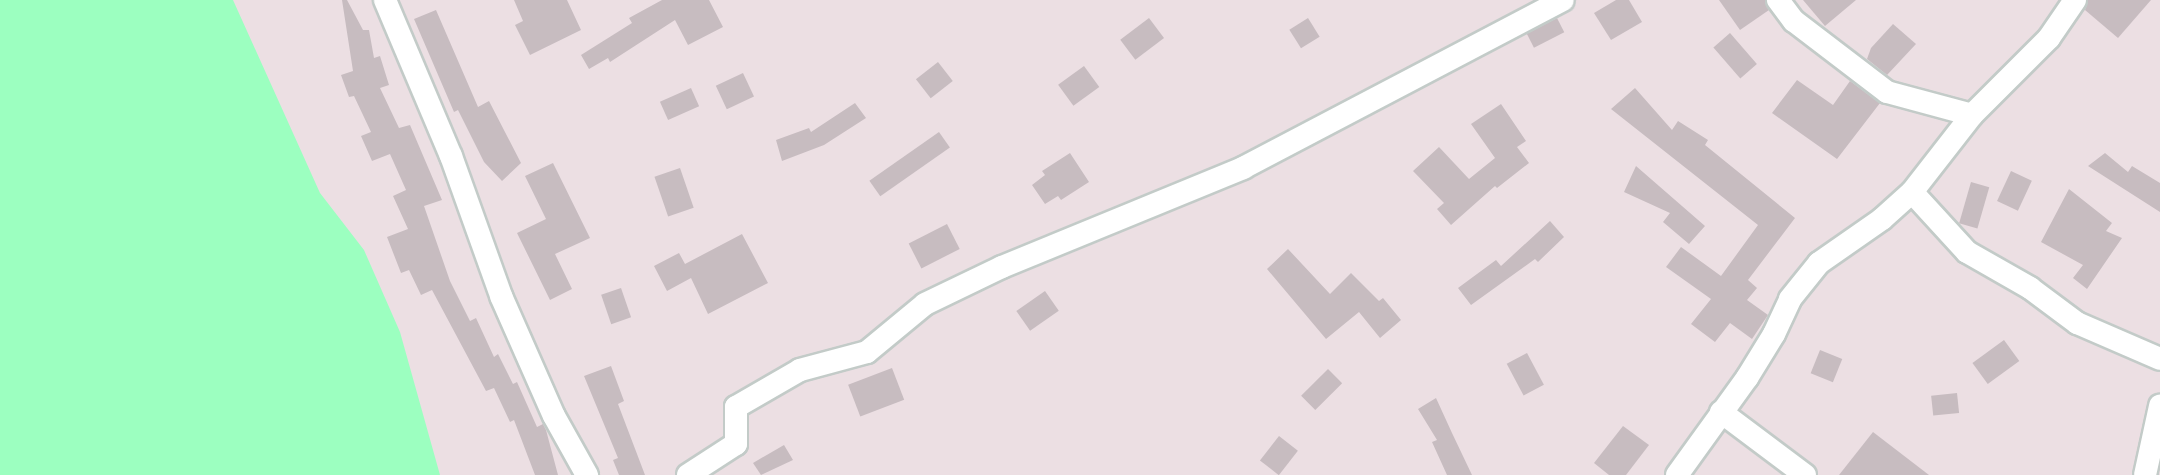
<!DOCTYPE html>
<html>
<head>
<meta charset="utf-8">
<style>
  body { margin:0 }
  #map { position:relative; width:2160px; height:475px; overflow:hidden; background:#ecdfe3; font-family:"Work Sans",sans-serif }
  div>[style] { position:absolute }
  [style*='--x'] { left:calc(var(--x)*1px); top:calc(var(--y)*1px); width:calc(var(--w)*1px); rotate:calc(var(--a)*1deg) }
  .water>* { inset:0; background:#9cffc0 }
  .building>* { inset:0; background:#c7bcc0; transform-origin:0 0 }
  .roads { filter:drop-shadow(2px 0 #c3cbc8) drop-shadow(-2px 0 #c3cbc8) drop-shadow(0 2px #c3cbc8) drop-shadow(0 -2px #c3cbc8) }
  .street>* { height:22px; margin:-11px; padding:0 11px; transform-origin:11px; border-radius:11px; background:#fff }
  span { translate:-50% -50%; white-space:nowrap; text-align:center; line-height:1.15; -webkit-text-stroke:6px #fff; paint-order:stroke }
</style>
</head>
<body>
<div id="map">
  <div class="water">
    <div style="clip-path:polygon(0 0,233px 0,320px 193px,364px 250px,400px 332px,440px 475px,0 475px)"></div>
  </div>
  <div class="building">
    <div style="clip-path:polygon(342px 0,347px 0,363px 30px,369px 30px,374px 58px,380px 56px,389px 85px,380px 88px,399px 128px,410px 125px,442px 200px,424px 206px,450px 281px,470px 321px,476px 318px,494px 357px,498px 354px,513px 384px,517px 382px,537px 427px,543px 424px,546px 430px,558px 475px,535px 475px,514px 420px,510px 422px,494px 388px,486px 391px,432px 290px,421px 295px,409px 270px,401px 273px,387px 237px,408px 229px,393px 196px,406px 190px,390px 154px,372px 161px,361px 136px,371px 132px,354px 96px,349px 97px,341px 75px,353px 71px)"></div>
    <div style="clip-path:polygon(514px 0,567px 0,581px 30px,530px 55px,515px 25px,523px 21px)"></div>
    <div style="clip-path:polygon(662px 0,709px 0,723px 27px,688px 45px,675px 20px,610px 62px,608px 58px,589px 69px,581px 55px,632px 23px,629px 18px)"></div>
    <div style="clip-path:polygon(1616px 0,1629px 0,1642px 22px,1611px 40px,1594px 13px)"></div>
    <div style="clip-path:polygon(1719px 0,1765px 0,1769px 10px,1740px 30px)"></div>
    <div style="clip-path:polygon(1803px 0,1856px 0,1825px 26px)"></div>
    <div style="clip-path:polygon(2088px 0,2151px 0,2118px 38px,2085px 10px)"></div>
    <div style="clip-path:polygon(436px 10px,478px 107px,489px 101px,521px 163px,502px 181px,484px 162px,458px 110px,454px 112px,414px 19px)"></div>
    <div style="left:1149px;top:18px;width:25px;height:36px;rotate:53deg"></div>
    <div style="left:1308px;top:18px;width:22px;height:22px;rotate:58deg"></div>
    <div style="left:1557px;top:18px;width:16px;height:34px;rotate:63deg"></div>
    <div style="clip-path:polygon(1893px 24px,1916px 44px,1887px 75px,1867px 59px,1871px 48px)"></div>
    <div style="left:1730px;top:33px;width:41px;height:22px;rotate:49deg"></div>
    <div style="left:938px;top:62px;width:24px;height:28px;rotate:52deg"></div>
    <div style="left:1084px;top:66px;width:26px;height:32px;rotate:54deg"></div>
    <div style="left:743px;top:73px;width:26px;height:30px;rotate:65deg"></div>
    <div style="clip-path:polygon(1797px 80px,1833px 105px,1850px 81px,1880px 103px,1837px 159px,1772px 113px)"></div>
    <div style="left:691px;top:88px;width:20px;height:34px;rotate:66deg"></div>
    <div style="clip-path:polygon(1635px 88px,1672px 130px,1678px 121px,1708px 140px,1705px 145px,1795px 218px,1748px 280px,1757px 288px,1747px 300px,1768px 315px,1752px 339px,1730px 323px,1715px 342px,1691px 324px,1711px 299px,1666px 267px,1681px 247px,1721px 276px,1758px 225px,1611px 109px)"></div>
    <div style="clip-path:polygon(855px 103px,866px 118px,824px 145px,782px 161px,776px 140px,809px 128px,811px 132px)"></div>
    <div style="clip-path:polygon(1501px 104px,1526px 141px,1517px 147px,1529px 163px,1497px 188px,1495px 186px,1451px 225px,1437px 209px,1444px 203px,1413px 171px,1439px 147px,1469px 179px,1495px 158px,1471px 124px)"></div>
    <div style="left:939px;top:132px;width:19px;height:85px;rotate:55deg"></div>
    <div style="clip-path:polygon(1070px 153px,1089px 182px,1061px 200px,1058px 196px,1045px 204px,1032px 185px,1045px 175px,1042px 171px)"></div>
    <div style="clip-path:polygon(2105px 153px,2128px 172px,2132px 166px,2160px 183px,2160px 212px,2088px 166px)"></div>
    <div style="clip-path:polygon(553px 163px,590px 238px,555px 254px,572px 289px,550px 300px,517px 233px,546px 219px,525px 176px)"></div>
    <div style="clip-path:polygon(1636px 166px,1705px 226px,1689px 244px,1663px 222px,1670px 213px,1624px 192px)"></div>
    <div style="left:680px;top:168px;width:42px;height:27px;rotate:71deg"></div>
    <div style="left:2011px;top:171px;width:23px;height:33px;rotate:25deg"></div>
    <div style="left:1971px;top:182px;width:19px;height:43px;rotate:16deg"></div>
    <div style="clip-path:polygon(2069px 189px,2112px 223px,2106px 231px,2122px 238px,2087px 289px,2073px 278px,2083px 265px,2041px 242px)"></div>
    <div style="clip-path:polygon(1550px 221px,1564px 237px,1538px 262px,1535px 259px,1471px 305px,1458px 288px,1496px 260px,1501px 266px)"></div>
    <div style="left:947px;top:224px;width:28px;height:43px;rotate:63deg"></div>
    <div style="clip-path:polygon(742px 234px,768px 283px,708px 314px,691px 278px,667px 291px,654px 266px,679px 253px,685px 264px)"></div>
    <div style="clip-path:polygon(1288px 249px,1330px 294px,1351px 273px,1379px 301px,1383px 298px,1401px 320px,1380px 338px,1359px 312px,1326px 339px,1267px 269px)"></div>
    <div style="left:621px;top:288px;width:31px;height:21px;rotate:71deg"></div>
    <div style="left:1045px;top:291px;width:24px;height:35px;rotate:55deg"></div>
    <div style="left:2004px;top:340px;width:26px;height:39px;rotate:54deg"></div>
    <div style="left:1820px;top:350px;width:24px;height:25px;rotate:22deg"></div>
    <div style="left:1527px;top:353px;width:36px;height:23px;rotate:62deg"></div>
    <div style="clip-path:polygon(611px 366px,624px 401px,618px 404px,645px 475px,619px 475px,613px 460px,618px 458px,584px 376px)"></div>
    <div style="left:892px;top:368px;width:34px;height:47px;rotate:69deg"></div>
    <div style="left:1328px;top:369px;width:20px;height:38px;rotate:45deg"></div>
    <div style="left:1957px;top:393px;width:20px;height:26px;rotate:84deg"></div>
    <div style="clip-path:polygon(1436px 398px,1452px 433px,1472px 475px,1447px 475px,1432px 442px,1437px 440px,1418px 409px)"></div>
    <div style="clip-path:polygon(1623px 426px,1649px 445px,1626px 475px,1609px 475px,1594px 463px)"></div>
    <div style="clip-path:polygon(1873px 432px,1929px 475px,1839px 475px)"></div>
    <div style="left:1279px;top:436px;width:24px;height:31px;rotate:38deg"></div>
    <div style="clip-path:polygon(784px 445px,793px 460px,761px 475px,753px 463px)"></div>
  </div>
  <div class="roads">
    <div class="street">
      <div style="--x:385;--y:0;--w:169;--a:67.1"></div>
      <div style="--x:451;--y:156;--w:149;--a:70.3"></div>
      <div style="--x:501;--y:296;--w:131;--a:66.2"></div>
      <div style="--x:554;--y:416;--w:68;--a:60.8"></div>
      <div style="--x:1778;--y:0;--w:26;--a:53"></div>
      <div style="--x:1794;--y:21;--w:117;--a:37.4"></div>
      <div style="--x:1887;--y:92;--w:88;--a:15.1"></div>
      <div style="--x:1912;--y:192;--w:81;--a:47.5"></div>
      <div style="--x:1967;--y:252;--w:73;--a:29.7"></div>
      <div style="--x:2030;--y:288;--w:59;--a:36.7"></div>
      <div style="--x:2077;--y:323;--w:90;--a:23.4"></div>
      <div style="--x:1721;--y:412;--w:105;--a:36.9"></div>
      <div style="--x:688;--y:475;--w:57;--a:-32.9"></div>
      <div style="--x:736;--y:444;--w:37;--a:-90"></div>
      <div style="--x:736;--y:407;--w:74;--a:-30"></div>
      <div style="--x:800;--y:370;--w:69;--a:-15"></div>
      <div style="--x:867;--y:352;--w:75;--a:-39.6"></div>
      <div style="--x:925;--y:304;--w:85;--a:-25.7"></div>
      <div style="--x:1002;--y:267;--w:261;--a:-22.3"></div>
      <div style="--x:1243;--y:168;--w:361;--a:-27.7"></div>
      <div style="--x:1677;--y:475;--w:120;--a:-54.2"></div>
      <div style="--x:1747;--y:378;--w:52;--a:-58.5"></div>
      <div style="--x:1774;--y:334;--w:38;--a:-65"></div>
      <div style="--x:1790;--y:299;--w:46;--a:-51.1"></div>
      <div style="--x:1819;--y:263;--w:77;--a:-34.9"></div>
      <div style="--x:1882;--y:219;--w:40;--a:-42"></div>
      <div style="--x:1912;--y:192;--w:98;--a:-52.1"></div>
      <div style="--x:1972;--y:115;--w:109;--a:-45"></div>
      <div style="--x:2049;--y:38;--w:46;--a:-55.6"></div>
      <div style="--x:2145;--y:475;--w:71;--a:-77.7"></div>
    </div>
  </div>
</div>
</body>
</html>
